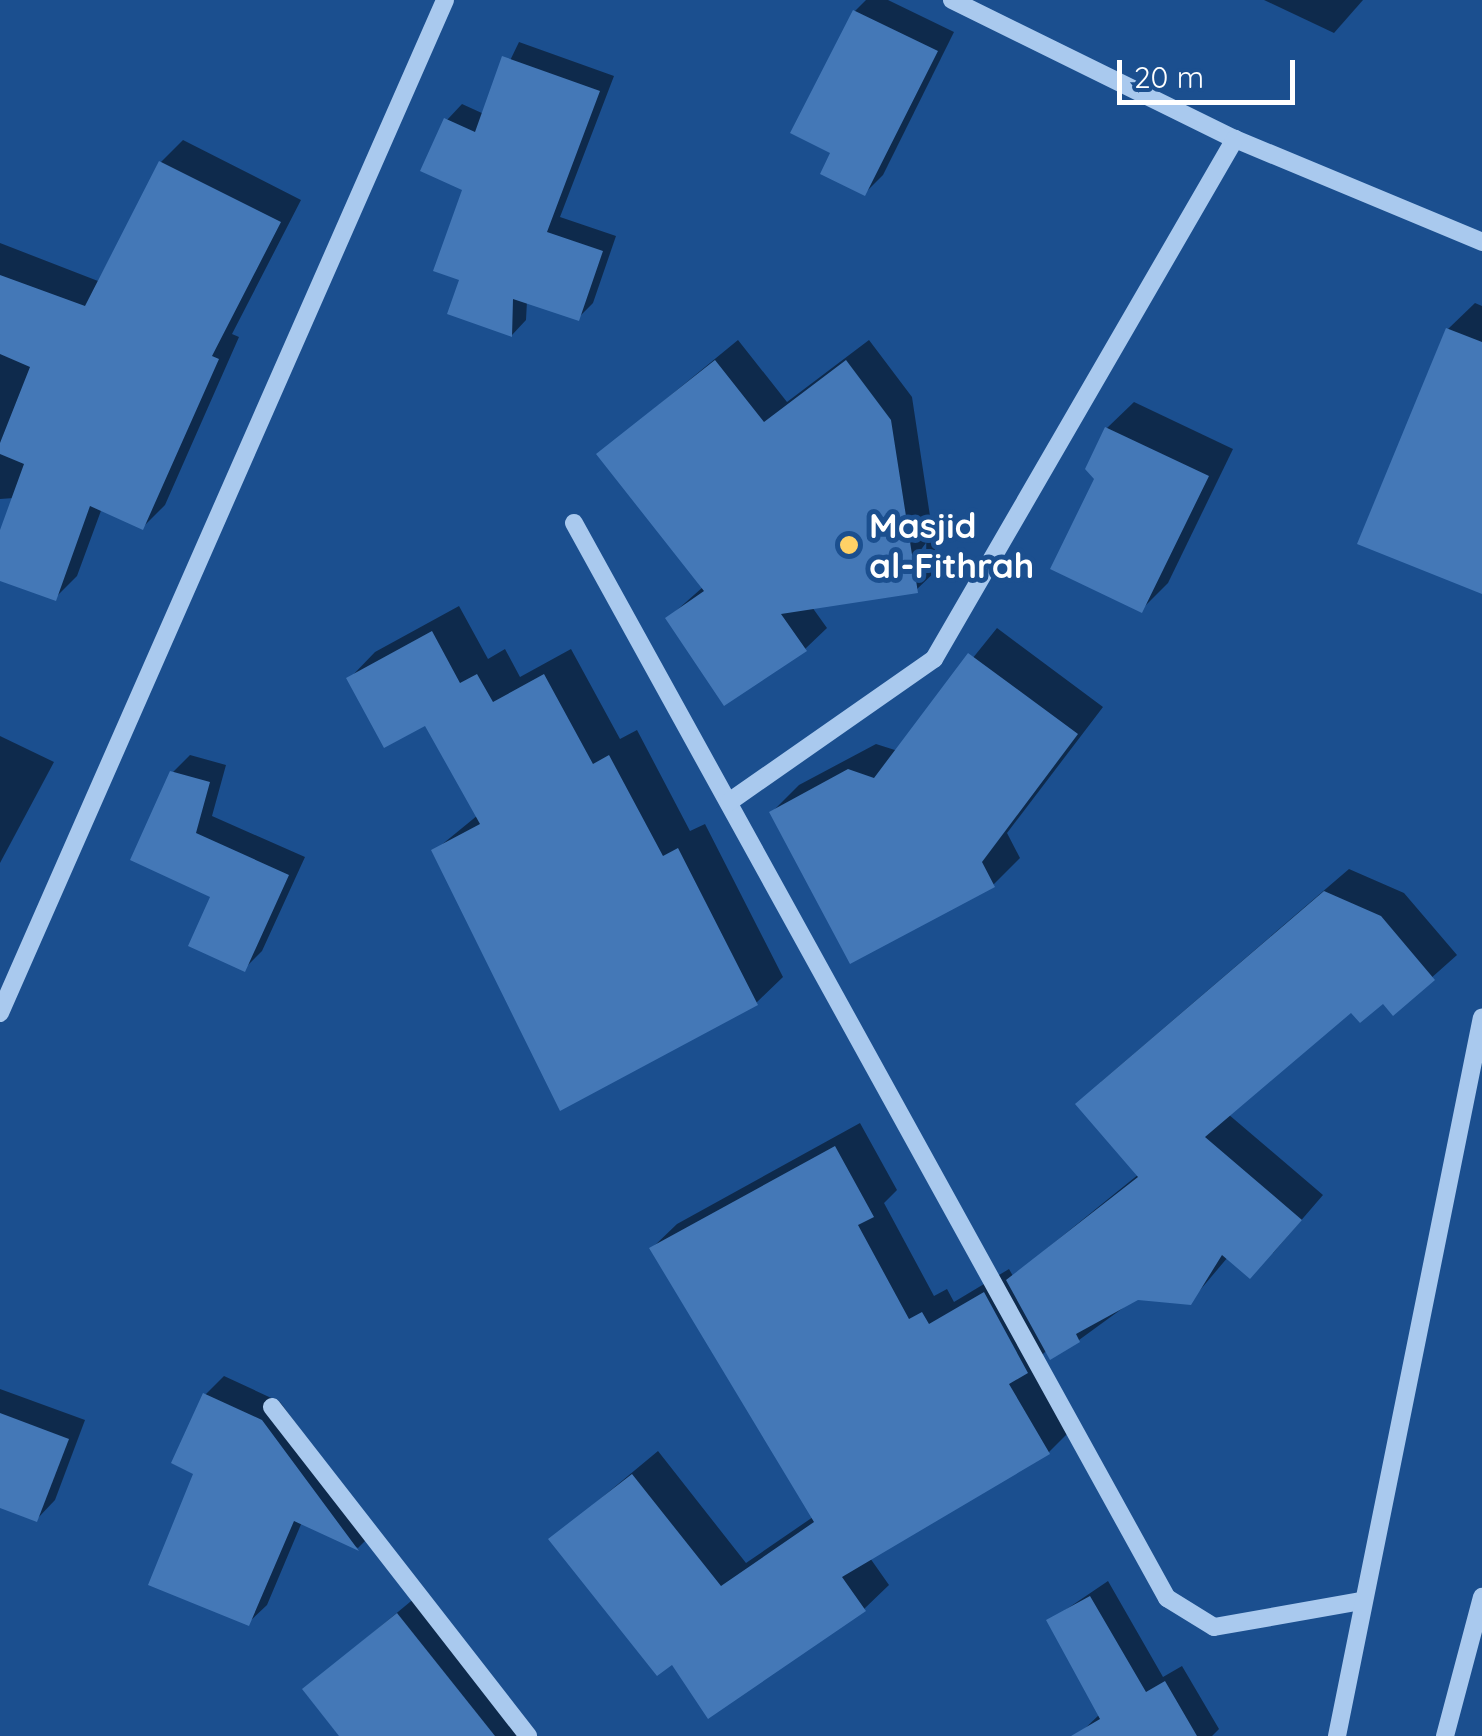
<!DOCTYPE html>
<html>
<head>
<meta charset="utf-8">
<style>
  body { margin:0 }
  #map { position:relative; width:1482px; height:1736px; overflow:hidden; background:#1b4f8f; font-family:Quicksand,sans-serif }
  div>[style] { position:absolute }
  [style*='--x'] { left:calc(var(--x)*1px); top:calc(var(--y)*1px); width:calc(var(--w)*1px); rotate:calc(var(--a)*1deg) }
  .shadow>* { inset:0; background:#0007 }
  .building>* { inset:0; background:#4478b7 }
  .minor>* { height:18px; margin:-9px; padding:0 9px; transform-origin:9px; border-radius:9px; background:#a9c9ee }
  .dots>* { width:28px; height:28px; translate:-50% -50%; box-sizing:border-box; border:5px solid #1b4f8f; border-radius:50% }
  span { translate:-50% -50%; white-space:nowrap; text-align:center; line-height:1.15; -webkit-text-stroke:10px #1b4f8f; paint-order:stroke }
  .poi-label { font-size:35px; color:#fff; font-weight:700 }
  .left { translate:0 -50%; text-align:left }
  .scale { position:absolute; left:1117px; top:60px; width:178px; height:45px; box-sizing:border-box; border:5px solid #fff; border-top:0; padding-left:12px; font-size:30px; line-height:35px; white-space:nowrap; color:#fff; -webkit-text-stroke:8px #1b4f8f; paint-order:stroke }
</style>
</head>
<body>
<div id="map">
  <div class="shadow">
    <div style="clip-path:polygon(866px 0,888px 0,954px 32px,883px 175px,865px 193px,834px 152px,855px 11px)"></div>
    <div style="clip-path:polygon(1264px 0,1363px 0,1334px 33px)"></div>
    <div style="clip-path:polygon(519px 42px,614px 76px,560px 217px,616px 236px,593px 303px,578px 318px,527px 301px,526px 320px,512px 335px,462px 279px,465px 189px,447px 120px,462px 104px,484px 114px)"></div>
    <div style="clip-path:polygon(183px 140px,301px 200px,232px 334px,239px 337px,165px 505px,143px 527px,102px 508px,77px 576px,55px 598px,0 578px,0 537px,14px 498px,0 499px,0 243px,98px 281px,161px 162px)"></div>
    <div style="clip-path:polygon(1475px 303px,1482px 306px,1482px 591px,1448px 329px)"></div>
    <div style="clip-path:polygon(738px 340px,787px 402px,869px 340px,912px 397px,938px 569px,916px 590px,812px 607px,827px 628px,805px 649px,668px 618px,703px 587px,599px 454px)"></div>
    <div style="clip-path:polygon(1134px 402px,1233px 449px,1168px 583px,1141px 610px,1097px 478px,1107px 428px)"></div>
    <div style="clip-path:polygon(459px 606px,488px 659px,505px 649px,520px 677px,571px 649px,620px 739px,637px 730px,690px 831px,705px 824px,783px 977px,756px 1003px,434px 851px,478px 815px,426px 723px,349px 679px,375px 652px)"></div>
    <div style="clip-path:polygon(997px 628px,1103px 707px,1007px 833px,1020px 858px,993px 885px,772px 812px,799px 785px,876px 744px,898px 751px)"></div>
    <div style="clip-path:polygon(0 736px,54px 762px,0 863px)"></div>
    <div style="clip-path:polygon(190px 755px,226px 765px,212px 816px,305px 857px,262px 951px,244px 969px,172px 773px)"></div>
    <div style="clip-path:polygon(1349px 869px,1404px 893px,1457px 955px,1393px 1012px,1383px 1000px,1351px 1010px,1228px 1114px,1323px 1195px,1273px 1253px,1228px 1257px,1190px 1302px,1138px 1297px,1079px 1340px,1047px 1350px,1035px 1362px,1073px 1428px,1049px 1452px,870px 1558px,889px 1585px,864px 1609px,673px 1662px,552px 1539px,658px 1451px,746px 1563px,813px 1517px,652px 1248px,677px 1224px,860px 1123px,897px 1190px,884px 1203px,934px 1296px,947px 1289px,954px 1302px,1009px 1269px,1013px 1276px,1139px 1174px,1101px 1082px)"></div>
    <div style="clip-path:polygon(224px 1376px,280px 1402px,375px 1531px,358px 1548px,302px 1522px,267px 1605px,248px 1623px,196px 1473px,205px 1395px)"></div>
    <div style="clip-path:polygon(0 1389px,85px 1420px,55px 1500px,37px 1519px,0 1505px)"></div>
    <div style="clip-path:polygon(1108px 1581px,1163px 1677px,1182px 1666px,1219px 1729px,1212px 1736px,1077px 1736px,1100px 1714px,1049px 1621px)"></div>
    <div style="clip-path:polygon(416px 1597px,532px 1736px,342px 1736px,305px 1689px)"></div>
  </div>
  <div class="building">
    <div style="clip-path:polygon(853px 10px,938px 51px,865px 196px,820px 174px,830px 153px,790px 133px)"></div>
    <div style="clip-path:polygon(502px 56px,600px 91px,547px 232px,603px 251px,579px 321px,513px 299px,512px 337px,447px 314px,459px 280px,433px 271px,462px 190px,420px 171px,444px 118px,475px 132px)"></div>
    <div style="clip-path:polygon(159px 161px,281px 222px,212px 356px,219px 359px,143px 530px,90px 506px,56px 601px,0 581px,0 530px,24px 464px,0 454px,0 443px,30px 367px,0 354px,0 275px,85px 306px)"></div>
    <div style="clip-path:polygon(1446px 328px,1482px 342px,1482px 594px,1357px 544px)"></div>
    <div style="clip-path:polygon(715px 360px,764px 422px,846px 360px,891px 420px,918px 593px,781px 614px,807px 651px,724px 706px,665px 618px,704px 591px,596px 454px)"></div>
    <div style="clip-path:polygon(1105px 427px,1209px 476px,1142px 613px,1050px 569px,1094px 479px,1085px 469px)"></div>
    <div style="clip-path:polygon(432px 631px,460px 683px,477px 674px,493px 702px,544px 674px,593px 764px,609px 755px,663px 856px,678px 848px,758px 1005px,560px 1111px,431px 850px,480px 824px,425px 726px,384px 748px,346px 678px)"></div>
    <div style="clip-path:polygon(968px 653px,1078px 734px,982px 862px,995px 887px,850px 964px,769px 812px,848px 769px,874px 778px)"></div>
    <div style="clip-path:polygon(170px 771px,210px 782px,196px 833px,289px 875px,245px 972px,188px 946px,210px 897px,130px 860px)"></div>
    <div style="clip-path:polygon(1324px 891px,1381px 916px,1435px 980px,1393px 1016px,1383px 1004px,1360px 1023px,1351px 1013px,1205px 1137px,1302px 1220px,1250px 1279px,1222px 1255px,1191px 1305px,1138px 1300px,1076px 1334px,1080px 1342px,1050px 1360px,1006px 1280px,1138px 1177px,1075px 1104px)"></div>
    <div style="clip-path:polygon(835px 1146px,874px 1217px,858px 1225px,909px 1319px,922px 1312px,929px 1324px,984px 1292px,1028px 1373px,1009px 1384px,1050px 1454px,842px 1577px,866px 1611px,708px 1719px,672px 1665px,657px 1676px,548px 1539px,632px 1474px,721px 1586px,814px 1522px,649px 1248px)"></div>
    <div style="clip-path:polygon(203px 1393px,262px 1420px,359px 1551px,294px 1521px,249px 1626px,148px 1585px,193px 1474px,171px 1463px)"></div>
    <div style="clip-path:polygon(0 1413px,69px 1439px,37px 1522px,0 1508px)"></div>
    <div style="clip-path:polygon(1090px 1596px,1146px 1692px,1165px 1681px,1197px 1736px,1071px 1736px,1100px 1719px,1046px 1620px)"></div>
    <div style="clip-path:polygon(397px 1613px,495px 1736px,339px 1736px,302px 1689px)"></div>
  </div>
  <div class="minor">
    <div style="--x:952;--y:0;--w:315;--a:26.2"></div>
    <div style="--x:1235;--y:139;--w:268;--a:22.6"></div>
    <div style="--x:574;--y:523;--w:1228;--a:61.12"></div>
    <div style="--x:1167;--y:1598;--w:55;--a:31.7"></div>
    <div style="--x:1214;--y:1627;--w:150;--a:-10"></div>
    <div style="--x:729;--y:802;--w:250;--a:-34.9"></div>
    <div style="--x:934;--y:659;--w:601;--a:-59.94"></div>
    <div style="--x:0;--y:1013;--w:1106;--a:-66.28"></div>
    <div style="--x:272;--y:1407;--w:417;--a:52.1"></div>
    <div style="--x:1337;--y:1736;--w:733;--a:-78.6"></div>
    <div style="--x:1445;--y:1736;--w:144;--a:-75.1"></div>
  </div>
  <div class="dots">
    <div style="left:849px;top:545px;background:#ffd166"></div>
  </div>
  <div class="poi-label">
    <span class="left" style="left:869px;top:545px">Masjid<br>al-Fithrah</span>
  </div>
  <div class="scale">20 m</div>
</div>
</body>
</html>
